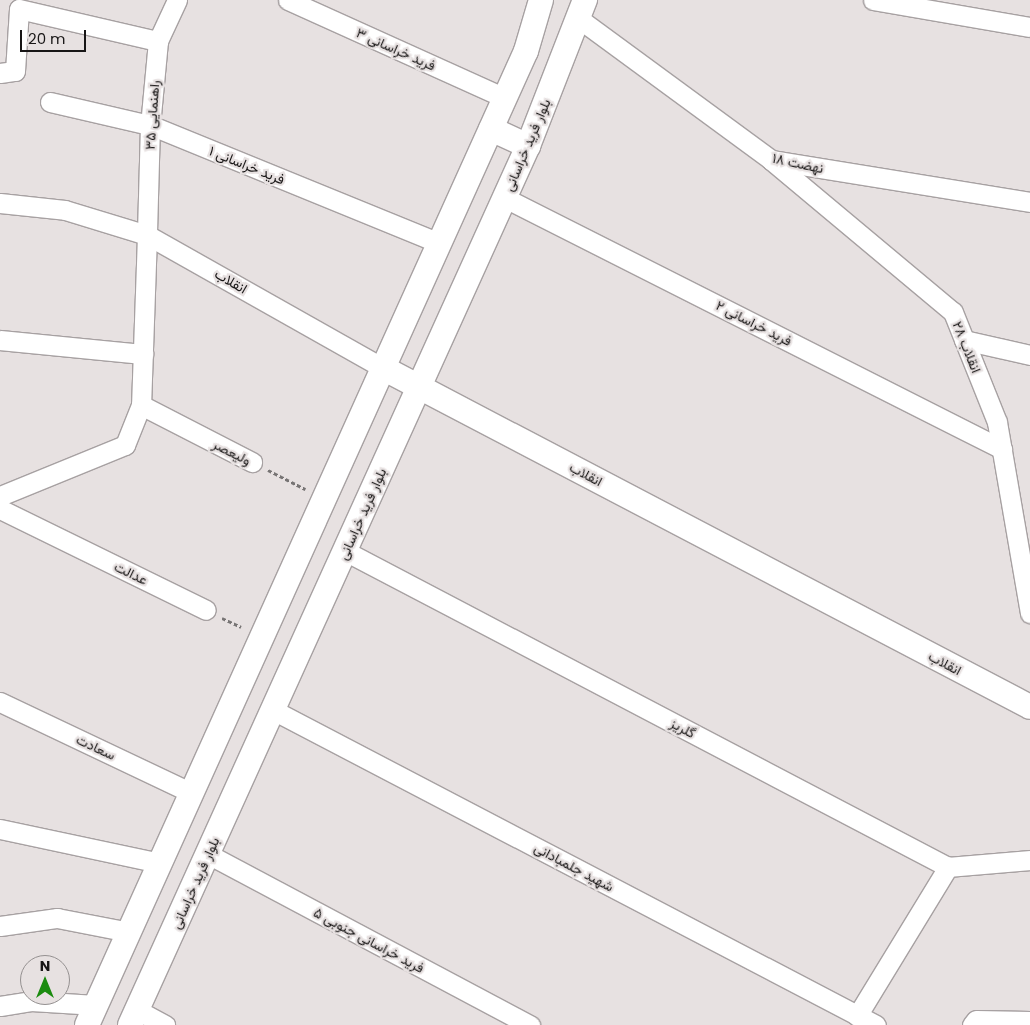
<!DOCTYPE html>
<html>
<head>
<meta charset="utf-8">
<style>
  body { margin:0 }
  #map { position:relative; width:1030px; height:1025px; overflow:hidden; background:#e7e1e1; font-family:Poppins,Vazirmatn,sans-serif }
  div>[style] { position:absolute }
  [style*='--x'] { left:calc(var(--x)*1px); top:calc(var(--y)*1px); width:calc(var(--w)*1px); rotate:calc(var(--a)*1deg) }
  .path>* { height:3px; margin-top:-1.5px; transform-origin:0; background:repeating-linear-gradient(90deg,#777474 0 4px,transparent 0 6.5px) }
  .roads { filter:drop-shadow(1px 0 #a7a1a2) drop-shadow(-1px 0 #a7a1a2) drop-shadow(0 1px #a7a1a2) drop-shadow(0 -1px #a7a1a2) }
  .minor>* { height:19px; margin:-9.5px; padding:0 9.5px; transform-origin:9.5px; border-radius:9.5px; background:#fff }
  .tertiary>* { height:24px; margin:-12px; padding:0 12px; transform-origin:12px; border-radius:12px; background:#fff }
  span { translate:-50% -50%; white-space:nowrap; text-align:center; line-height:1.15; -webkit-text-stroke:4.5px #e7e1e1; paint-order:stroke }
  .street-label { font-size:14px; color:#181616 }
  .north { position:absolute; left:20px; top:955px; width:50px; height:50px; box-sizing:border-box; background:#e7e1e1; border:1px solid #949090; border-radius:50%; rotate:0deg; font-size:14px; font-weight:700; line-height:20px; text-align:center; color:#181616 }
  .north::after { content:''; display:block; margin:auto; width:18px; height:22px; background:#1b8b0f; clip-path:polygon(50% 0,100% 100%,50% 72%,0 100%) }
  .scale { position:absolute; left:20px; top:30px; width:66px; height:22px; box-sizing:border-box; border:2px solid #181616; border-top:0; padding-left:6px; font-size:15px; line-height:18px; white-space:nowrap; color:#181616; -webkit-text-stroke:4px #e7e1e1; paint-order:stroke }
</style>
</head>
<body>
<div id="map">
  <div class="path">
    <div style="--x:268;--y:470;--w:42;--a:27.2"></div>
    <div style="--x:222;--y:618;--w:21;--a:25"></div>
  </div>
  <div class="roads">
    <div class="minor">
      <div style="--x:177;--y:0;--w:45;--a:114.9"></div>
      <div style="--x:158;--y:41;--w:84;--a:95.4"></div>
      <div style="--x:150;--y:125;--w:110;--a:91.6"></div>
      <div style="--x:147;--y:235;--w:271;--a:29.4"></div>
      <div style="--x:288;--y:0;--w:238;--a:24.3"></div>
      <div style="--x:873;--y:0;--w:159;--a:9.8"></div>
      <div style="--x:578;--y:18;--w:240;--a:36.3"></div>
      <div style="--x:771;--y:160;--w:262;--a:9.2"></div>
      <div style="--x:0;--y:73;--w:15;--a:-8"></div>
      <div style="--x:15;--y:71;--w:62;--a:-86.3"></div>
      <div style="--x:19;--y:9;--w:143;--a:13"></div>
      <div style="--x:50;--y:102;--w:103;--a:13"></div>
      <div style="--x:150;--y:125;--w:312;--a:22.2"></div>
      <div style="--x:771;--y:160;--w:237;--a:39.9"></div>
      <div style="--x:953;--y:312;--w:118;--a:68.2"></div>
      <div style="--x:997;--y:422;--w:194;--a:80.2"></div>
      <div style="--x:505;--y:198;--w:557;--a:26.8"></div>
      <div style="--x:0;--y:203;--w:65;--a:6.1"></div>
      <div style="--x:65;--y:210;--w:86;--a:17"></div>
      <div style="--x:147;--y:235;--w:170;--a:92"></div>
      <div style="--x:141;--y:405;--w:43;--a:111.8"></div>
      <div style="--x:125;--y:445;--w:135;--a:157.8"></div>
      <div style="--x:0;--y:340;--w:144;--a:5.6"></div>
      <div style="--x:964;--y:340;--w:68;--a:12.8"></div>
      <div style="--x:141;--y:405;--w:125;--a:27.2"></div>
      <div style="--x:0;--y:509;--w:229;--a:26.1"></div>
      <div style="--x:345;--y:551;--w:681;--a:27.66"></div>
      <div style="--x:948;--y:867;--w:82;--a:-4.9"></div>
      <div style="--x:0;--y:702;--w:212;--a:25.4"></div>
      <div style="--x:273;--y:710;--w:680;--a:27.58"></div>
      <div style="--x:0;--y:829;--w:164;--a:12"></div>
      <div style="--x:208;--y:854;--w:365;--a:28"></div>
      <div style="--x:0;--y:926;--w:58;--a:-8"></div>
      <div style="--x:57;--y:918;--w:73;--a:11"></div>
      <div style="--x:0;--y:1006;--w:31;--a:-9"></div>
      <div style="--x:31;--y:1001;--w:65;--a:3.5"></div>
      <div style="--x:137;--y:1010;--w:32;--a:28"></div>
      <div style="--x:857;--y:1016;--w:175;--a:-58.6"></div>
      <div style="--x:972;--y:1025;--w:6;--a:-51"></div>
      <div style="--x:976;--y:1020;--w:54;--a:1.1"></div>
    </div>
    <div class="tertiary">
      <div style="--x:491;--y:129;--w:41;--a:24.7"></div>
      <div style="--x:383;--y:368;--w:730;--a:27.65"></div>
      <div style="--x:87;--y:1025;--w:1068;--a:-65.74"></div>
      <div style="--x:526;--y:51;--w:53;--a:-73.6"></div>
      <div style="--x:130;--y:1025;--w:965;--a:-65.64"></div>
      <div style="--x:528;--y:146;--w:157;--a:-68.7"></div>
    </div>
  </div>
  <div class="street-label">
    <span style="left:396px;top:49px;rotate:24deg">فرید خراسانی ۳</span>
    <span style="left:152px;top:115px;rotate:-86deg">راهنمایی ۳۵</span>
    <span style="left:527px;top:145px;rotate:-67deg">بلوار فرید خراسانی</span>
    <span style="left:798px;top:163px;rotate:12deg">نهضت ۱۸</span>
    <span style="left:247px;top:165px;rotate:22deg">فرید خراسانی ۱</span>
    <span style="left:231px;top:281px;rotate:30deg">انقلاب</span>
    <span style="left:754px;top:323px;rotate:27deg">فرید خراسانی ۲</span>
    <span style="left:967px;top:347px;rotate:68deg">انقلاب ۲۸</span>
    <span style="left:232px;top:452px;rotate:27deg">ولیعصر</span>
    <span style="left:586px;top:474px;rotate:28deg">انقلاب</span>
    <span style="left:362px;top:514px;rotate:-66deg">بلوار فرید خراسانی</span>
    <span style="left:131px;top:573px;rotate:26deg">عدالت</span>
    <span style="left:945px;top:663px;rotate:28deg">انقلاب</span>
    <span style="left:683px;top:728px;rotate:28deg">گلریز</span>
    <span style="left:96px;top:747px;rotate:25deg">سعادت</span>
    <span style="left:574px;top:867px;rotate:28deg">شهید جلمبادانی</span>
    <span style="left:195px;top:883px;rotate:-66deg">بلوار فرید خراسانی</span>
    <span style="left:369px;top:940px;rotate:28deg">فرید خراسانی جنوبی ۵</span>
  </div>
  <div class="north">N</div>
  <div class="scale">20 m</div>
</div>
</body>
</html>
